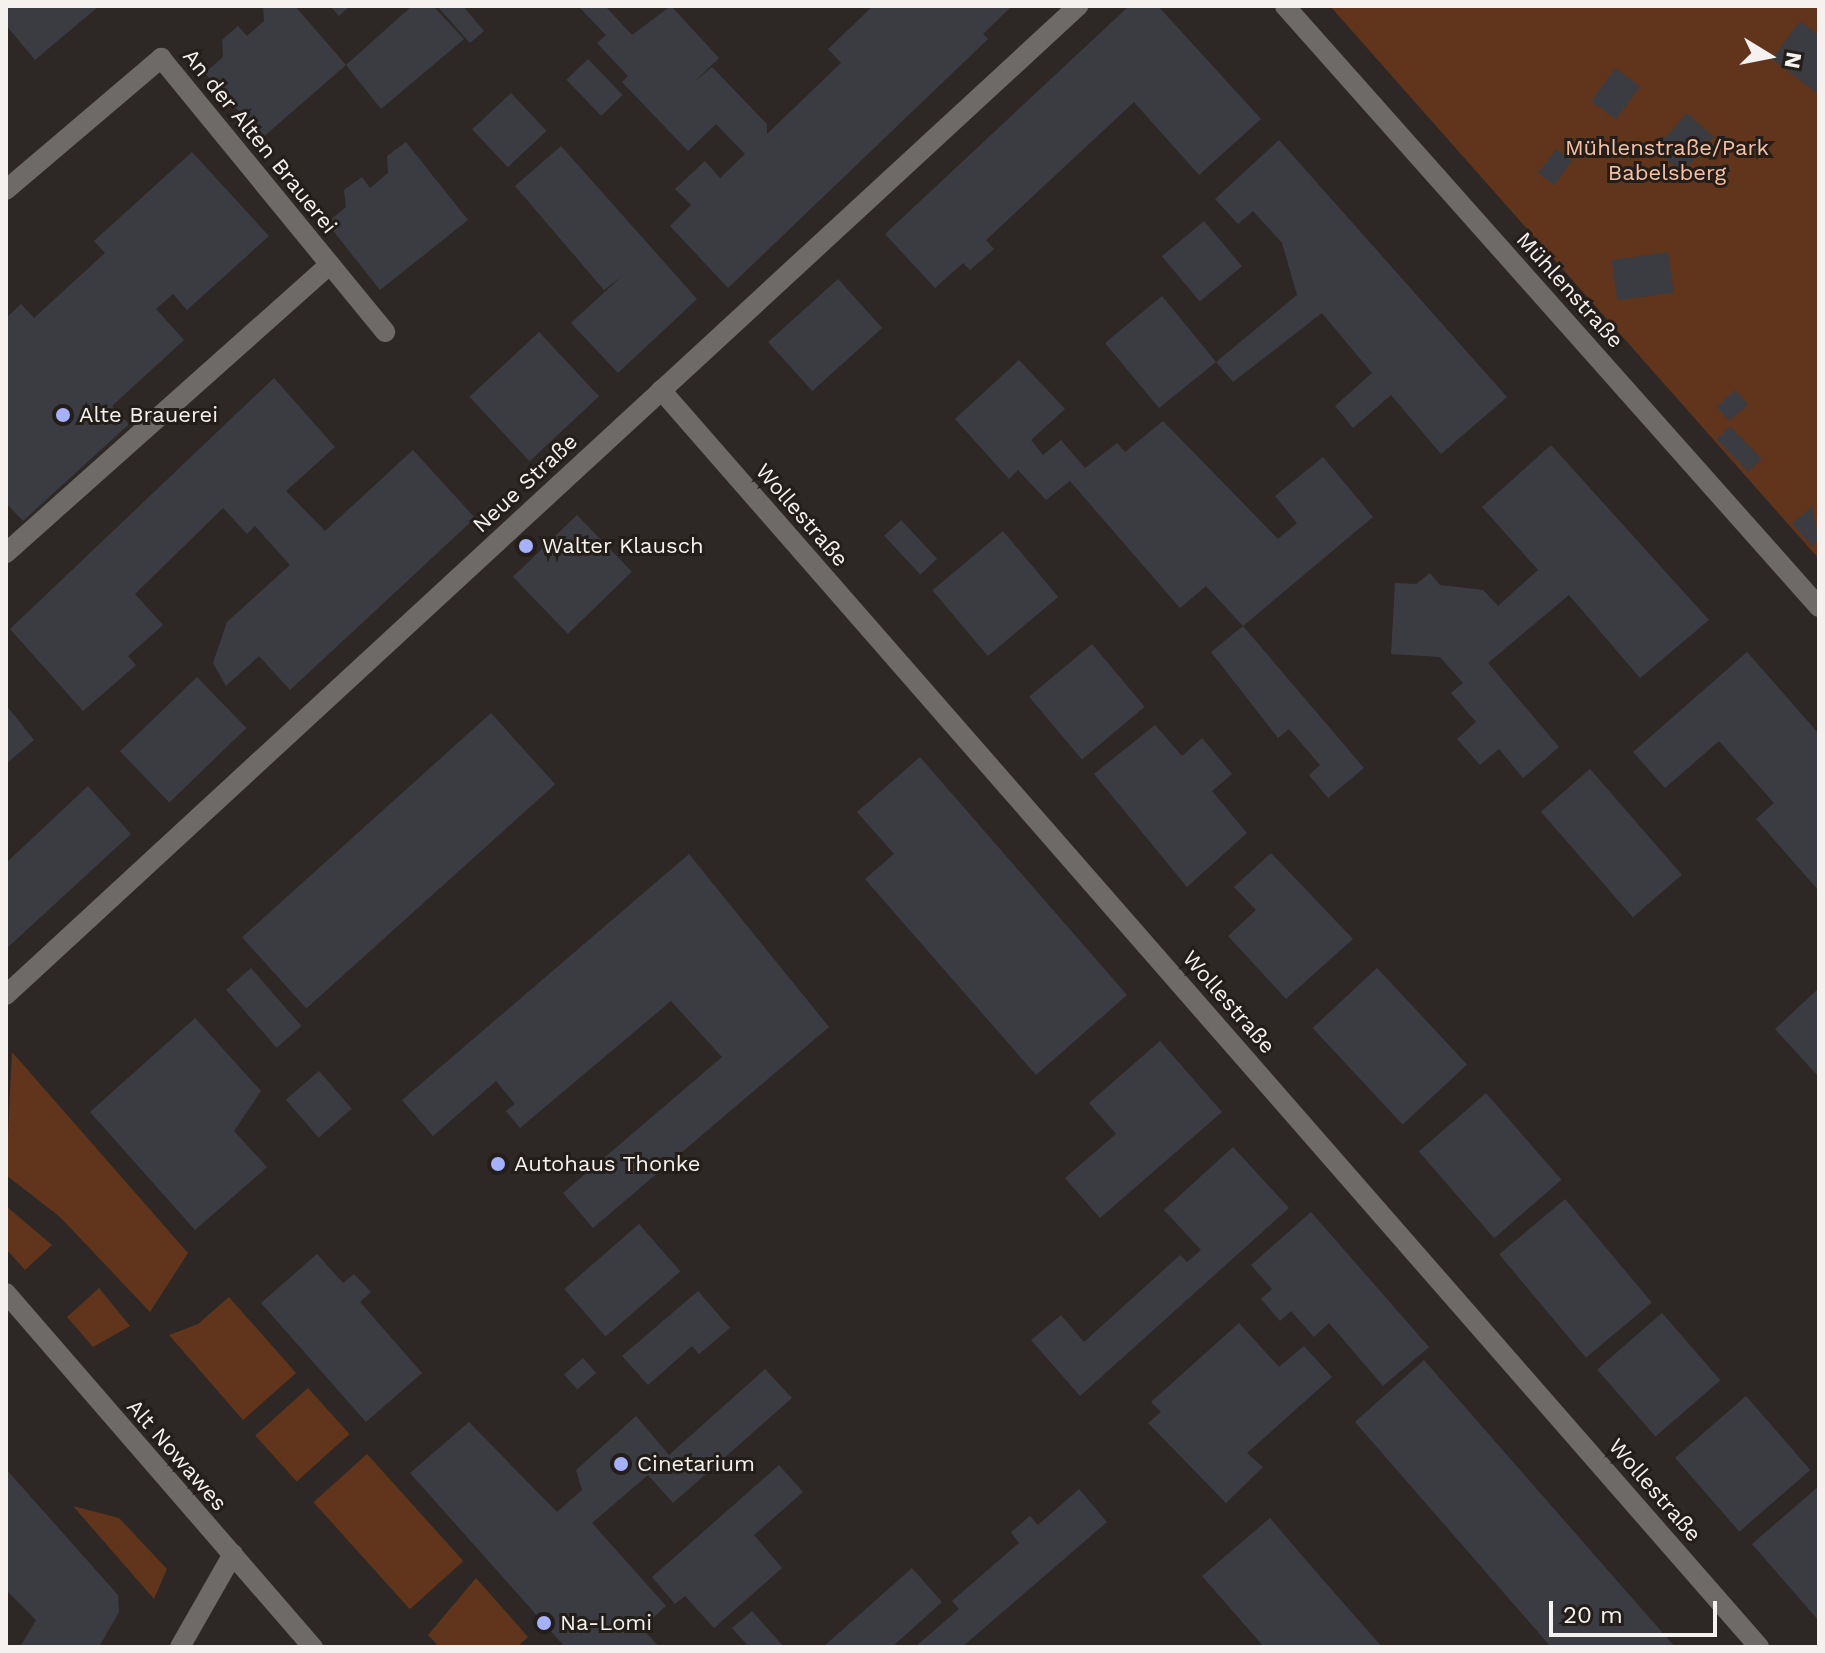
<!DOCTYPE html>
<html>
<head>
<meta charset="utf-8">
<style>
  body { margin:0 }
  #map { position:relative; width:1825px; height:1653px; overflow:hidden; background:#2d2825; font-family:"Work Sans",sans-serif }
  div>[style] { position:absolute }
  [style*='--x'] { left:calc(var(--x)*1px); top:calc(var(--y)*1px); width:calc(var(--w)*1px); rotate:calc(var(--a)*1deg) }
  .green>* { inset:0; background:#60351b; transform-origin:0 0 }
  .building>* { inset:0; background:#3b3c42; transform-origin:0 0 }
  .minor>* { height:20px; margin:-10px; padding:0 10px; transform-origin:10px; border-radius:10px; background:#6d6a68 }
  .dots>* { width:22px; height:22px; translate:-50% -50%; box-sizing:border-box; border:4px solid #241e1b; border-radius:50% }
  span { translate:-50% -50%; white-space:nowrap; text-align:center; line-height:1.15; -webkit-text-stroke:6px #241e1b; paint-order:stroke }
  .street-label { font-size:22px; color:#f5f1ef }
  .park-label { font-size:22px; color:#f9c09f }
  .poi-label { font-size:22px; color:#f5f1ef }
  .left { translate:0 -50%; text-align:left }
  .frame { position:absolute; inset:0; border:8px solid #f5f1ef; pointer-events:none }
  .north { position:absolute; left:1729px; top:16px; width:80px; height:80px; -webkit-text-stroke:6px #241e1b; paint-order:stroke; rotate:100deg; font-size:22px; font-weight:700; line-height:32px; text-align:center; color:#f5f1ef }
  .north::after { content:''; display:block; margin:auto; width:28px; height:36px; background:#f5f1ef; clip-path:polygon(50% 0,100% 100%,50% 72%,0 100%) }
  .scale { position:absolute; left:1549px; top:1601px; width:168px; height:36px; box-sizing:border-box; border:4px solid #f5f1ef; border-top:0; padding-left:10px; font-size:24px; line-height:28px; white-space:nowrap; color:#f5f1ef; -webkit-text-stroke:6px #241e1b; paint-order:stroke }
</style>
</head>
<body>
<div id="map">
  <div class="green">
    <div style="clip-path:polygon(1330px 6px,1819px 6px,1819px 559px)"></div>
    <div style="clip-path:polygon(12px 1052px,188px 1253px,150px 1312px,60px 1217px,6px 1175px)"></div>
    <div style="clip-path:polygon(6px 1206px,52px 1245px,25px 1270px,6px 1249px)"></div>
    <div style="clip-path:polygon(99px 1288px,130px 1326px,93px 1347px,67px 1317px)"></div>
    <div style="clip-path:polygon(229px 1297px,296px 1373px,243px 1420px,169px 1335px,198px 1324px)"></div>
    <div style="left:308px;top:1388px;width:62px;height:71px;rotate:48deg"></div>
    <div style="left:367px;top:1454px;width:144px;height:72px;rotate:48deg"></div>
    <div style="clip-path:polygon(73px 1506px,119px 1518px,167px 1569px,154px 1599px)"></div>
    <div style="clip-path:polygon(476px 1578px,528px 1637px,517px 1647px,439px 1647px,428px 1635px)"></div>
  </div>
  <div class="building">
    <div style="clip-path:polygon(6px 6px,99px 6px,35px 60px,6px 25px)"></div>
    <div style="clip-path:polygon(263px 6px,295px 6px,346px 65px,412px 6px,433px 6px,464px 39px,381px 109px,346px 65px,262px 138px,205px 73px,223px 57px,222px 40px,238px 26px,247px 36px,264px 21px)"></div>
    <div style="clip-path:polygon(330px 6px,350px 6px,339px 16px)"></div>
    <div style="clip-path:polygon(437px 6px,463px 6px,484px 31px,470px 43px)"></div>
    <div style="clip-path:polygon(578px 6px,605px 6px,632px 35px,671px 6px,719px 58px,693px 83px,712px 67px,767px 124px,767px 134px,841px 63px,828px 49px,873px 6px,1012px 6px,983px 34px,988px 39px,728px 288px,670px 226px,691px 205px,675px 189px,705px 161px,720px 178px,745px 154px,716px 124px,688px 151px,622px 82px,628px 76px,597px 43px,606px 35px)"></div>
    <div style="clip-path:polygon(1129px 6px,1158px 6px,1261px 119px,1199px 175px,1134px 102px,986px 240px,994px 249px,970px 270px,963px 263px,935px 288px,885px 234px)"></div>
    <div style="clip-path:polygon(1800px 21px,1819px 35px,1817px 93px,1772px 59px)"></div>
    <div style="left:588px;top:59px;width:50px;height:30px;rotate:46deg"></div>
    <div style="left:1615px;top:68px;width:31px;height:41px;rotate:36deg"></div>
    <div style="left:511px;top:93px;width:52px;height:53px;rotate:47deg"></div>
    <div style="left:1687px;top:113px;width:36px;height:48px;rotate:42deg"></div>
    <div style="clip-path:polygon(1279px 140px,1507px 397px,1441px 454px,1391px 395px,1353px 428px,1335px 406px,1372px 373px,1322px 313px,1233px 382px,1216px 362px,1159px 408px,1105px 343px,1162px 296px,1216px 362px,1297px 295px,1282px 243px,1253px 211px,1238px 224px,1215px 199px)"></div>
    <div style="clip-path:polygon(406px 142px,468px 220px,380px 290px,327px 223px,346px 207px,344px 190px,362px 177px,370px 188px,388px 173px,387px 156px)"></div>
    <div style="clip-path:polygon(561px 146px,697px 299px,618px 373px,571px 323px,622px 276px,604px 290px,515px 186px)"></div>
    <div style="left:1556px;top:149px;width:20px;height:30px;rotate:37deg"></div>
    <div style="clip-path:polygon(192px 152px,269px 236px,187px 310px,173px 294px,156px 309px,184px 340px,112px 406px,129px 424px,23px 521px,6px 503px,6px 318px,21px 304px,34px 318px,105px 253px,94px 241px)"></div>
    <div style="left:1204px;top:221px;width:59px;height:55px;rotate:50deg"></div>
    <div style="left:1668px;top:252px;width:41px;height:57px;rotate:82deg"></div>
    <div style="left:838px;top:279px;width:66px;height:94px;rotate:48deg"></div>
    <div style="left:539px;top:332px;width:88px;height:95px;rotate:47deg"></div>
    <div style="clip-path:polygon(1019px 360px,1065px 409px,1031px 440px,1043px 455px,1061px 440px,1085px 468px,1117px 443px,1125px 452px,1163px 421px,1278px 539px,1297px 523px,1275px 496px,1323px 457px,1373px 517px,1243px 626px,1206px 586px,1180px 608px,1070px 481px,1046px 500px,1018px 470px,1009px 479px,955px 419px)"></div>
    <div style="clip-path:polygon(274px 378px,335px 447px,286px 491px,325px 531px,413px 450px,475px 518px,290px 690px,259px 656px,226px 686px,213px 663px,227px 622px,290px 565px,255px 526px,247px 534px,223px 508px,135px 594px,163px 625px,128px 656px,136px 665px,83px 711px,10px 629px)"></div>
    <div style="left:1735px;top:390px;width:19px;height:25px;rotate:47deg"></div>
    <div style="left:1730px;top:426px;width:46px;height:19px;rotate:46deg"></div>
    <div style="clip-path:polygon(1551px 445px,1709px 620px,1640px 678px,1569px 595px,1488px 663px,1559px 747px,1523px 778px,1499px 749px,1480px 765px,1457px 739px,1476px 722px,1451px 693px,1463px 683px,1440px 657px,1391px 654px,1395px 583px,1416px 584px,1430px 573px,1440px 585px,1483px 590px,1498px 606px,1538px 570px,1482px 507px)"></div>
    <div style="clip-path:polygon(1812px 506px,1819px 540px,1812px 546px,1792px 523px)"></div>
    <div style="left:577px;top:515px;width:79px;height:89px;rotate:46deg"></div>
    <div style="left:901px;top:520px;width:53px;height:23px;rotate:47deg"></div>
    <div style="left:1003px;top:531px;width:86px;height:92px;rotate:50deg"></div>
    <div style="clip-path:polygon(1243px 626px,1364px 768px,1328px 798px,1309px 775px,1320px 765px,1289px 729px,1278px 738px,1211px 652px)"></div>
    <div style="left:1092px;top:644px;width:82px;height:82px;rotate:50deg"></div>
    <div style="clip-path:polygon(1747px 652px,1819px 734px,1819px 891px,1756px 819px,1774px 803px,1719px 741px,1665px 788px,1633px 752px)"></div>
    <div style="left:197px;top:677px;width:71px;height:107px;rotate:46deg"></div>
    <div style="clip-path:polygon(6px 705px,34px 740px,6px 764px)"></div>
    <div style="left:491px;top:713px;width:96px;height:335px;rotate:48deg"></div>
    <div style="clip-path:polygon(1155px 725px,1182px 756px,1202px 738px,1232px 774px,1212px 791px,1247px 833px,1187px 887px,1094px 774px)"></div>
    <div style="clip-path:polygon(920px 757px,1127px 995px,1036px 1075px,865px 879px,894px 854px,857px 812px)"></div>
    <div style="left:1590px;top:769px;width:140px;height:65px;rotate:49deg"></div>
    <div style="clip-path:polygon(88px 786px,131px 834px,6px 949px,6px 863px)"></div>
    <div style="clip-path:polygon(1271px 853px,1353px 939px,1286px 999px,1228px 936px,1256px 910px,1234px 887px)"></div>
    <div style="clip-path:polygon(689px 854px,829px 1027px,593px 1228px,563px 1193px,722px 1057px,671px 1001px,520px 1128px,506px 1111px,515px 1104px,496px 1081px,433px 1136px,402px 1100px)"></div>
    <div style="left:251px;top:968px;width:77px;height:33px;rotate:49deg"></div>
    <div style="left:1377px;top:968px;width:132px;height:88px;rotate:47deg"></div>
    <div style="clip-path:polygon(1819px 988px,1819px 1077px,1775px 1029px)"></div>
    <div style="clip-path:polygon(195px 1018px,261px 1091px,234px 1131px,267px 1167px,195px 1230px,90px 1112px)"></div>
    <div style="clip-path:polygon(1160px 1041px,1222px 1112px,1100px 1218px,1065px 1178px,1116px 1134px,1089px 1103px)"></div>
    <div style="left:319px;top:1071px;width:50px;height:44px;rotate:49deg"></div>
    <div style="left:1486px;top:1093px;width:115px;height:89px;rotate:49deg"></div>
    <div style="clip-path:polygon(1233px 1147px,1289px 1208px,1080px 1396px,1031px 1340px,1061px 1315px,1084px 1342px,1180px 1255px,1187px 1262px,1201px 1250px,1164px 1210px)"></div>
    <div style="left:1565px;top:1199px;width:135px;height:86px;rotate:50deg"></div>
    <div style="clip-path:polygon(1311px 1212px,1429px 1347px,1383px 1386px,1329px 1323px,1314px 1337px,1291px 1311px,1280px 1321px,1261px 1299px,1272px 1289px,1251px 1265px)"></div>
    <div style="left:639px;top:1224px;width:63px;height:99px;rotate:49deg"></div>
    <div style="clip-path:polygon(317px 1254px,343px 1283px,354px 1274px,371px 1292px,360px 1302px,422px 1373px,366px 1422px,261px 1303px)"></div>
    <div style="clip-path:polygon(698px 1291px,730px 1328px,699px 1354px,692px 1346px,648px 1385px,622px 1356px)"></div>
    <div style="left:1662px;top:1313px;width:89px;height:86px;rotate:49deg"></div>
    <div style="clip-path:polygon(1239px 1323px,1279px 1367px,1304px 1346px,1332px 1377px,1247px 1453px,1263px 1467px,1226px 1503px,1148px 1423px,1161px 1412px,1151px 1402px)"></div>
    <div style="left:583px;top:1358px;width:20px;height:25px;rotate:49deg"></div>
    <div style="clip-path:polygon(1424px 1360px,1443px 1382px,1675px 1647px,1551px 1647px,1355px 1422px)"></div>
    <div style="clip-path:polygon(765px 1369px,792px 1398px,673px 1503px,648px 1475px,592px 1523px,666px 1606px,642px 1628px,659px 1647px,565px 1647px,410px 1473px,469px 1422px,557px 1512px,582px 1490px,576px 1470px,636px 1416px,669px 1455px)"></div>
    <div style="left:1746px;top:1396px;width:98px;height:94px;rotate:49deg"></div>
    <div style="clip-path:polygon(779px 1465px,803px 1492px,754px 1535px,782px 1568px,714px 1628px,685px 1596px,675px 1604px,652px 1577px)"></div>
    <div style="clip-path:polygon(6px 1469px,118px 1595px,119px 1612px,99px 1647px,20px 1647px,36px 1620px,6px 1590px)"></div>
    <div style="clip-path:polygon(1819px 1486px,1819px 1621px,1752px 1544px)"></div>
    <div style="clip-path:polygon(1079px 1489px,1107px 1522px,962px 1647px,915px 1647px,959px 1609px,952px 1601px,1019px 1543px,1011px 1532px,1030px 1516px,1038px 1525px)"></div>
    <div style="clip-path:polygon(1270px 1518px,1304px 1558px,1382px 1647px,1264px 1647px,1202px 1576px)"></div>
    <div style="clip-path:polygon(912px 1568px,942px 1602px,892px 1647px,823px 1647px)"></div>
    <div style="clip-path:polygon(752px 1611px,784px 1647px,749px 1647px,732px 1628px)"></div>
  </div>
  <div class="minor">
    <div style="--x:1285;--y:6;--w:804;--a:48.38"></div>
    <div style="--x:6;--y:190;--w:204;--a:-40.4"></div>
    <div style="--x:161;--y:58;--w:354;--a:50.7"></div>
    <div style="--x:661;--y:390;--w:1669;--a:48.86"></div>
    <div style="--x:6;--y:553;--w:434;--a:-41.7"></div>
    <div style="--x:6;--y:995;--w:1459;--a:-42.69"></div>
    <div style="--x:6;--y:1293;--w:469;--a:49.1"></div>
    <div style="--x:180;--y:1647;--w:107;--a:-60.3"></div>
  </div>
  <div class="dots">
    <div style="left:63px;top:415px;background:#a6b1fc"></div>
    <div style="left:526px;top:546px;background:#a6b1fc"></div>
    <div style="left:498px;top:1164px;background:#a6b1fc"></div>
    <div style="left:621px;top:1464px;background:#a6b1fc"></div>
    <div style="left:544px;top:1623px;background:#a6b1fc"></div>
  </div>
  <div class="street-label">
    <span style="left:260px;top:141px;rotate:51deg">An der Alten Brauerei</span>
    <span style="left:1570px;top:290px;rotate:48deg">Mühlenstraße</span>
    <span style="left:525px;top:483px;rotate:-43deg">Neue Straße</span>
    <span style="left:802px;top:515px;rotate:49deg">Wollestraße</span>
    <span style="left:1229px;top:1002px;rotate:49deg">Wollestraße</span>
    <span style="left:177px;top:1455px;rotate:49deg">Alt Nowawes</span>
    <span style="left:1655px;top:1490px;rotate:49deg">Wollestraße</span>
  </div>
  <div class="park-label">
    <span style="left:1667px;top:160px">Mühlenstraße/Park<br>Babelsberg</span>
  </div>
  <div class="poi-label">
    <span class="left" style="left:79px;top:415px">Alte Brauerei</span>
    <span class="left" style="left:542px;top:546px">Walter Klausch</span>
    <span class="left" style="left:514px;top:1164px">Autohaus Thonke</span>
    <span class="left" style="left:637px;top:1464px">Cinetarium</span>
    <span class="left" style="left:560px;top:1623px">Na-Lomi</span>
  </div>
  <div class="frame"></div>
  <div class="north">N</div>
  <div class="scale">20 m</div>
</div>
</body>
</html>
